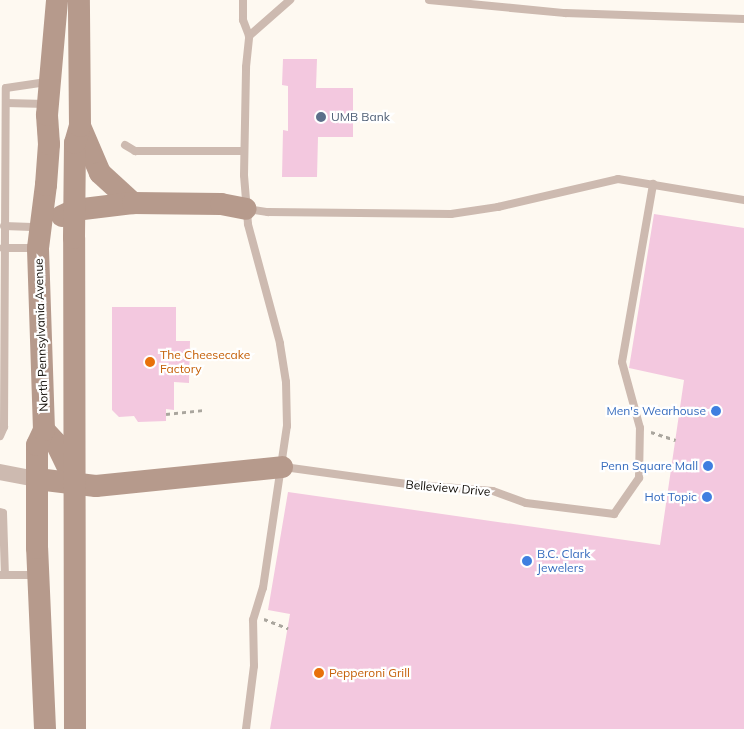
<!DOCTYPE html>
<html>
<head>
<meta charset="utf-8">
<style>
  body { margin:0 }
  #map { position:relative; width:744px; height:729px; overflow:hidden; background:#fef9f1; font-family:Mulish,sans-serif }
  div>[style] { position:absolute }
  [style*='--x'] { left:calc(var(--x)*1px); top:calc(var(--y)*1px); width:calc(var(--w)*1px); rotate:calc(var(--a)*1deg) }
  .building>* { inset:0; background:#f3c8df }
  .path>* { height:2.5px; margin-top:-1.25px; transform-origin:0; background:repeating-linear-gradient(90deg,#aaa69e 0 4px,transparent 0 8px) }
  .lane>* { height:8px; margin:-4px; padding:0 4px; transform-origin:4px; border-radius:4px; background:#cdbab0 }
  .street>* { height:16px; margin:-8px; padding:0 8px; transform-origin:8px; border-radius:8px; background:#cdbab0 }
  .secondary>* { height:22px; margin:-11px; padding:0 11px; transform-origin:11px; border-radius:11px; background:#b69a8c }
  .dots>* { width:14px; height:14px; translate:-50% -50%; box-sizing:border-box; border:2px solid #fff; border-radius:50% }
  span { translate:-50% -50%; white-space:nowrap; text-align:center; line-height:1.15; -webkit-text-stroke:4.5px #fff; paint-order:stroke }
  .service-label { font-size:12px; color:#4e5e75 }
  .left { translate:0 -50%; text-align:left }
  .street-label { font-size:12px; color:#0f0b05 }
  .food-label { font-size:12px; color:#c56008 }
  .shop-label { font-size:12px; color:#366cbe }
  .right { translate:-100% -50%; text-align:right }
</style>
</head>
<body>
<div id="map">
  <div class="building">
    <div style="clip-path:polygon(283px 59px,317px 59px,316px 88px,353px 88px,353px 137px,318px 137px,317px 177px,282px 177px,283px 130px,288px 131px,288px 86px,282px 85px)"></div>
    <div style="clip-path:polygon(654px 214px,744px 228px,744px 729px,270px 729px,290px 614px,268px 610px,288px 492px,660px 545px,684px 380px,629px 368px)"></div>
    <div style="clip-path:polygon(112px 307px,176px 307px,176px 341px,190px 341px,189px 383px,174px 382px,174px 410px,166px 409px,166px 421px,138px 422px,134px 416px,119px 417px,112px 410px)"></div>
  </div>
  <div class="path">
    <div style="--x:166;--y:414;--w:37;--a:-6"></div>
    <div style="--x:651;--y:432;--w:26;--a:18"></div>
    <div style="--x:264;--y:619;--w:26;--a:21"></div>
  </div>
  <div class="lane">
    <div style="--x:243;--y:0;--w:20;--a:90"></div>
    <div style="--x:243;--y:20;--w:17;--a:69"></div>
    <div style="--x:429;--y:0;--w:137;--a:5.5"></div>
    <div style="--x:565;--y:13;--w:179;--a:1.9"></div>
    <div style="--x:6;--y:103;--w:40;--a:1.4"></div>
    <div style="--x:125;--y:145;--w:12;--a:31"></div>
    <div style="--x:135;--y:151;--w:109;--a:0"></div>
    <div style="--x:248;--y:209;--w:20;--a:9"></div>
    <div style="--x:268;--y:212;--w:183;--a:0.6"></div>
    <div style="--x:451;--y:214;--w:48;--a:-8.5"></div>
    <div style="--x:498;--y:207;--w:123;--a:-13.1"></div>
    <div style="--x:618;--y:179;--w:128;--a:9.5"></div>
    <div style="--x:4;--y:226;--w:35;--a:2"></div>
    <div style="--x:3;--y:248;--w:33;--a:0"></div>
    <div style="--x:0;--y:436;--w:10;--a:-66"></div>
    <div style="--x:4;--y:427;--w:339;--a:-89.7"></div>
    <div style="--x:6;--y:88;--w:41;--a:-8.3"></div>
    <div style="--x:284;--y:467;--w:124;--a:7.9"></div>
    <div style="--x:407;--y:484;--w:86;--a:4.7"></div>
    <div style="--x:493;--y:491;--w:35;--a:20"></div>
    <div style="--x:526;--y:503;--w:89;--a:7.1"></div>
    <div style="--x:614;--y:514;--w:44;--a:-55.2"></div>
    <div style="--x:639;--y:478;--w:50;--a:-88.9"></div>
    <div style="--x:640;--y:428;--w:68;--a:-105.3"></div>
    <div style="--x:622;--y:362;--w:181;--a:-80.1"></div>
    <div style="--x:0;--y:512;--w:3;--a:18"></div>
    <div style="--x:3;--y:513;--w:62;--a:88.2"></div>
    <div style="--x:0;--y:575;--w:35;--a:0"></div>
    <div style="--x:246;--y:729;--w:64;--a:-82.8"></div>
    <div style="--x:254;--y:666;--w:46;--a:-91.2"></div>
    <div style="--x:253;--y:620;--w:34;--a:-73"></div>
    <div style="--x:263;--y:588;--w:164;--a:-81.6"></div>
    <div style="--x:287;--y:426;--w:44;--a:-91.3"></div>
    <div style="--x:286;--y:382;--w:39;--a:-99"></div>
    <div style="--x:280;--y:343;--w:123;--a:-105.1"></div>
    <div style="--x:248;--y:224;--w:49;--a:-94.7"></div>
    <div style="--x:244;--y:175;--w:108;--a:-88.9"></div>
    <div style="--x:246;--y:67;--w:31;--a:-84"></div>
    <div style="--x:249;--y:36;--w:55;--a:-41.3"></div>
  </div>
  <div class="street">
    <div style="--x:0;--y:472;--w:38;--a:11"></div>
  </div>
  <div class="secondary">
    <div style="--x:80;--y:126;--w:51;--a:66.9"></div>
    <div style="--x:100;--y:173;--w:45;--a:42.3"></div>
    <div style="--x:62;--y:216;--w:14;--a:-25"></div>
    <div style="--x:75;--y:210;--w:58;--a:-6.9"></div>
    <div style="--x:133;--y:203;--w:88;--a:0.7"></div>
    <div style="--x:221;--y:204;--w:25;--a:11"></div>
    <div style="--x:44;--y:430;--w:18;--a:47"></div>
    <div style="--x:56;--y:443;--w:39;--a:64"></div>
    <div style="--x:37;--y:479;--w:59;--a:6.8"></div>
    <div style="--x:96;--y:486;--w:187;--a:-5.8"></div>
    <div style="--x:45;--y:729;--w:181;--a:-92.5"></div>
    <div style="--x:37;--y:548;--w:103;--a:-90"></div>
    <div style="--x:37;--y:445;--w:17;--a:-65"></div>
    <div style="--x:44;--y:430;--w:182;--a:-91.9"></div>
    <div style="--x:38;--y:248;--w:64;--a:-82.8"></div>
    <div style="--x:46;--y:185;--w:41;--a:-85.8"></div>
    <div style="--x:49;--y:144;--w:29;--a:-94"></div>
    <div style="--x:47;--y:115;--w:115;--a:-85"></div>
    <div style="--x:75;--y:729;--w:491;--a:-90.1"></div>
    <div style="--x:74;--y:238;--w:95;--a:-89.4"></div>
    <div style="--x:75;--y:143;--w:18;--a:-74"></div>
    <div style="--x:80;--y:126;--w:126;--a:-90.5"></div>
  </div>
  <div class="dots">
    <div style="left:321px;top:117px;background:#5c6f8a"></div>
    <div style="left:150px;top:362px;background:#e8710a"></div>
    <div style="left:716px;top:411px;background:#3f7fe0"></div>
    <div style="left:708px;top:466px;background:#3f7fe0"></div>
    <div style="left:707px;top:497px;background:#3f7fe0"></div>
    <div style="left:527px;top:561px;background:#3f7fe0"></div>
    <div style="left:319px;top:673px;background:#e8710a"></div>
  </div>
  <div class="service-label">
    <span class="left" style="left:331px;top:117px">UMB Bank</span>
  </div>
  <div class="street-label">
    <span style="left:41px;top:335px;rotate:-92deg">North Pennsylvania Avenue</span>
    <span style="left:448px;top:488px;rotate:5deg">Belleview Drive</span>
  </div>
  <div class="food-label">
    <span class="left" style="left:160px;top:362px">The Cheesecake<br>Factory</span>
    <span class="left" style="left:329px;top:673px">Pepperoni Grill</span>
  </div>
  <div class="shop-label">
    <span class="right" style="left:706px;top:411px">Men's Wearhouse</span>
    <span class="right" style="left:698px;top:466px">Penn Square Mall</span>
    <span class="right" style="left:697px;top:497px">Hot Topic</span>
    <span class="left" style="left:537px;top:561px">B.C. Clark<br>Jewelers</span>
  </div>
</div>
</body>
</html>
